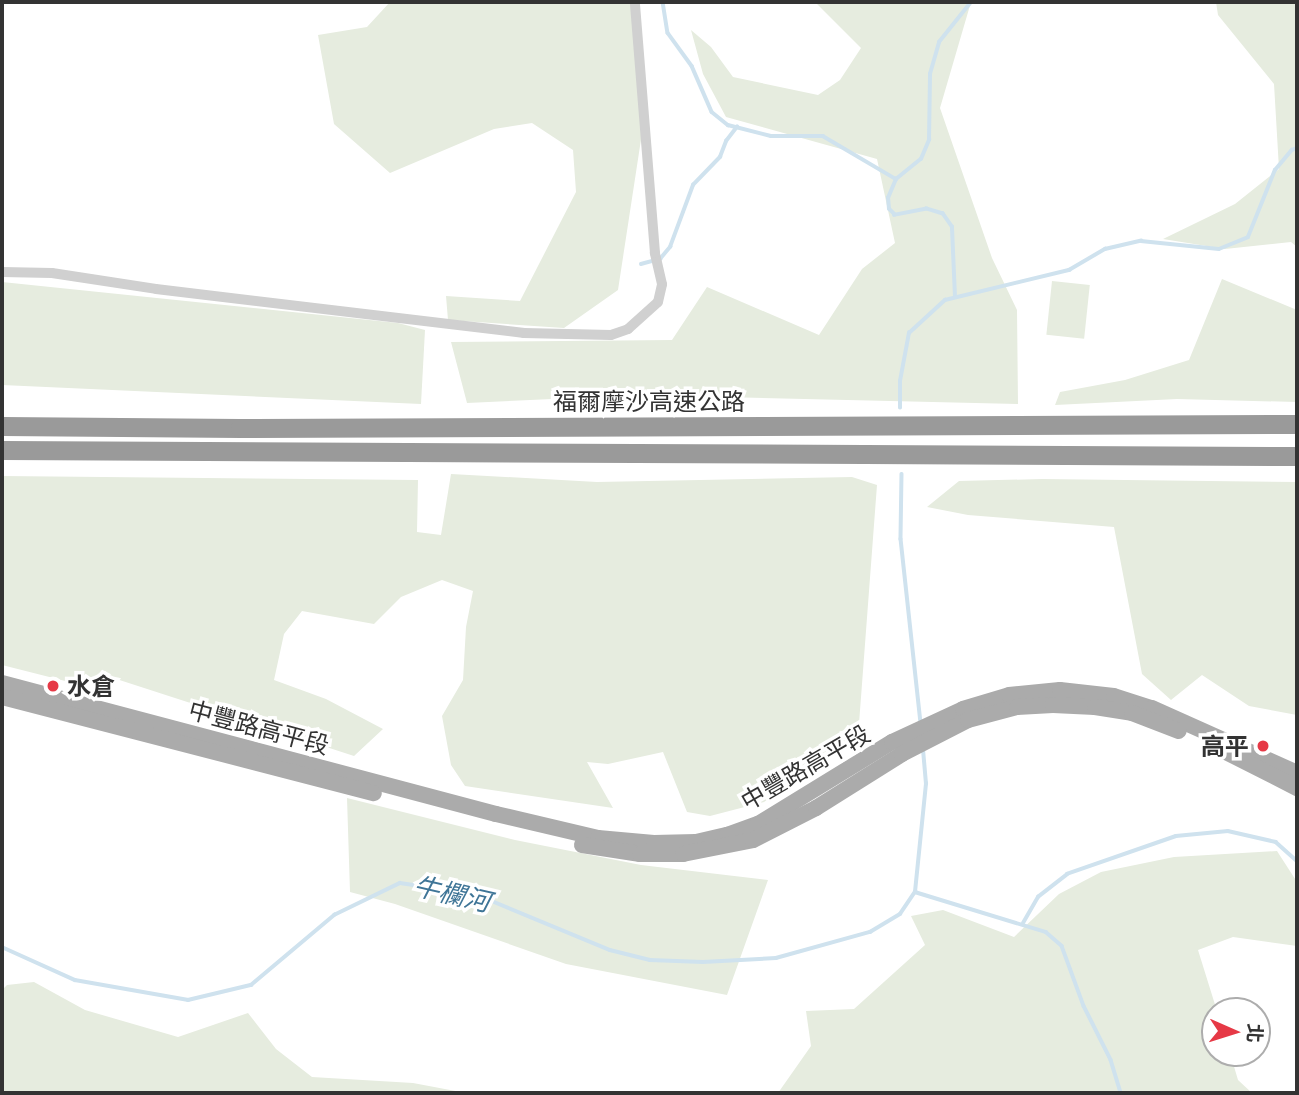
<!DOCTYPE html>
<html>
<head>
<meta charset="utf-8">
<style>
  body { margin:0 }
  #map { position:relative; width:1299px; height:1095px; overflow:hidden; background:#fff; font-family:"Golos Text","Noto Sans TC",sans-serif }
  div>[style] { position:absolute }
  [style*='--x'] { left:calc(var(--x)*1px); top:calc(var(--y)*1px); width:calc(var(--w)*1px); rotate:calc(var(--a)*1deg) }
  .green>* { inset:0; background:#e6ecdf; transform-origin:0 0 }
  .stream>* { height:3.5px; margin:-1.75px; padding:0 1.75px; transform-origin:1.75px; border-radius:1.75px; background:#cfe2ee }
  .minor>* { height:10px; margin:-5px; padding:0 5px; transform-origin:5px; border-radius:5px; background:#d0d0d0 }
  .primary>* { height:16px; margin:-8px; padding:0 8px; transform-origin:8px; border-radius:8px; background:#ababab }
  .motorway>* { height:19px; margin:-9.5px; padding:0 9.5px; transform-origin:9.5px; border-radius:9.5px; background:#9a9a9a }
  .dots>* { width:19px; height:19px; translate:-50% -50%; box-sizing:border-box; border:4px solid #fff; border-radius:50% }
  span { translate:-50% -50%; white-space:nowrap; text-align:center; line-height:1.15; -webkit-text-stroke:7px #fff; paint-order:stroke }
  .street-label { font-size:24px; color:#333 }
  .poi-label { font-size:24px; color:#333; font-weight:700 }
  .left { translate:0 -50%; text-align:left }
  .right { translate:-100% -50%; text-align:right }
  .water-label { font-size:26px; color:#3f7597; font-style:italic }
  .frame { position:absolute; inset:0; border:4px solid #333; pointer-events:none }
  .north { position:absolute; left:1201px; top:997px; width:70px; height:70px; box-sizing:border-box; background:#fff; border:2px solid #adadad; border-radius:50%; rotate:93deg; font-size:19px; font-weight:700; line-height:28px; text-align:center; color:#333 }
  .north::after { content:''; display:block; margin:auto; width:24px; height:32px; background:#e63946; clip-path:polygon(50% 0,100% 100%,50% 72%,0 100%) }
</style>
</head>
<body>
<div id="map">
  <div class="green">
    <div style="clip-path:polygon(390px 2px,636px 2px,644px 120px,618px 290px,564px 328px,448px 320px,446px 296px,520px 301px,576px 192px,573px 150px,532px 123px,494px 129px,390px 173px,334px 124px,318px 35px,367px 27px)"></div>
    <div style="clip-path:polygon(815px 2px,971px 2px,940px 108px,992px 258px,1017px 310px,1018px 404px,641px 395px,467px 403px,451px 342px,672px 340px,707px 287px,819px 335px,862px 269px,895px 243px,877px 159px,726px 117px,703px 74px,691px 30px,711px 47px,733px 77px,818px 95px,840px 80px,861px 48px)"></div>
    <div style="clip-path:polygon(1216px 2px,1297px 2px,1297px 247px,1291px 242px,1225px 249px,1163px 239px,1235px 204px,1279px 169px,1274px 84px,1218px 15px)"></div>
    <div style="clip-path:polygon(1222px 279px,1297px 310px,1297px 402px,1177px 399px,1055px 405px,1060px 392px,1125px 380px,1189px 360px)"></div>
    <div style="left:1052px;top:281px;width:38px;height:54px;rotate:6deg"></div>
    <div style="clip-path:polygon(2px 282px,398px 323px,425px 330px,421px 404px,2px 385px)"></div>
    <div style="clip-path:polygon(451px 474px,597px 482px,852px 477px,877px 485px,858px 737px,764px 802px,710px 816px,687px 812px,663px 752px,608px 764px,587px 762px,613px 808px,465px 786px,451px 765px,442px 716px,463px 680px,466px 627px,473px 591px,442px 580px,401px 597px,374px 624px,302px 611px,284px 634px,274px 680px,326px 699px,383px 729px,354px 756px,104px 675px,73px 683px,2px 665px,2px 476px,418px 480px,417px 532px,441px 535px)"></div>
    <div style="clip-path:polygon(1042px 479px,1297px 482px,1297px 715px,1249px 706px,1202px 675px,1171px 700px,1142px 674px,1114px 527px,968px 515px,927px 507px,959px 481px)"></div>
    <div style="clip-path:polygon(347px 798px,515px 840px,641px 865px,768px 880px,727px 995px,566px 964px,395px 904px,350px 892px)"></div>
    <div style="clip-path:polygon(1277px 851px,1297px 882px,1297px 946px,1233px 937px,1198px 950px,1217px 1011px,1215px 1053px,1230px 1053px,1238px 1080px,1252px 1093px,778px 1093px,811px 1046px,806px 1011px,854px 1009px,925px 945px,911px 916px,943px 910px,1014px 937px,1059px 894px,1101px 872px,1174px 857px)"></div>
    <div style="clip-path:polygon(34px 982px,85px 1010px,178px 1037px,248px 1013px,276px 1049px,312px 1077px,413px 1083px,466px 1093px,2px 1093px,2px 990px,7px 985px)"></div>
  </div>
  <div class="stream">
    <div style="--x:663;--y:2;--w:31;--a:81"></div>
    <div style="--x:668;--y:33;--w:41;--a:54"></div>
    <div style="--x:692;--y:66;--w:50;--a:66.5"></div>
    <div style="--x:712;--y:112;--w:21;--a:39"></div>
    <div style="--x:728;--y:125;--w:44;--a:14.3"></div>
    <div style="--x:771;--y:136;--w:52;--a:0"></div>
    <div style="--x:823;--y:136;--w:85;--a:30.5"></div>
    <div style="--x:641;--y:264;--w:20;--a:-15"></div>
    <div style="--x:660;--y:259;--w:16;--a:-50"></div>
    <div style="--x:670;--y:247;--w:66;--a:-69.6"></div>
    <div style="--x:693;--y:185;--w:39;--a:-46"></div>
    <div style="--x:720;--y:157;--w:17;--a:-69"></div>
    <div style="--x:726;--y:141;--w:18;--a:-52"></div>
    <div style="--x:955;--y:297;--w:70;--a:-92.5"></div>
    <div style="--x:952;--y:227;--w:16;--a:-125"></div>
    <div style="--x:943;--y:214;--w:17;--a:-163"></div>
    <div style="--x:927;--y:209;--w:33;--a:169"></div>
    <div style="--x:895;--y:215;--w:8;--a:-135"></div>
    <div style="--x:889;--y:209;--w:11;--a:-95"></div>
    <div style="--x:888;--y:198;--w:21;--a:-67"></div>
    <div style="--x:896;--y:179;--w:32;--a:-39"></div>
    <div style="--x:921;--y:159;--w:21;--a:-67"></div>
    <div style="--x:929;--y:140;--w:66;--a:-89.1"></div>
    <div style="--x:930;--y:74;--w:33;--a:-74"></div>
    <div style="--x:939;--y:42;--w:51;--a:-51.3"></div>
    <div style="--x:900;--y:408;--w:27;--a:-90"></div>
    <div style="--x:900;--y:381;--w:49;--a:-79.4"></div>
    <div style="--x:909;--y:333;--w:49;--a:-42.5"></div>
    <div style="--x:945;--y:300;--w:128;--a:-13.6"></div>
    <div style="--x:1069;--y:270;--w:42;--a:-30.3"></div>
    <div style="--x:1105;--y:249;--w:37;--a:-13"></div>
    <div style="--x:1141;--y:241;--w:78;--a:5.9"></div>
    <div style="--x:1219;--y:249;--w:31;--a:-22"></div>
    <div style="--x:1248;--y:237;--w:72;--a:-68.1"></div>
    <div style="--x:1275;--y:170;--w:26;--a:-50"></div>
    <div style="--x:1292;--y:150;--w:5;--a:-22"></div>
    <div style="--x:902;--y:474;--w:65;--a:90.9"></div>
    <div style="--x:901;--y:539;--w:184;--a:83.8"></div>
    <div style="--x:915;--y:892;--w:137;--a:17"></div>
    <div style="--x:1046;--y:932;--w:21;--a:41"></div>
    <div style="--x:1062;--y:946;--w:64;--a:69.9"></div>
    <div style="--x:1084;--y:1006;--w:60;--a:63.4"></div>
    <div style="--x:1111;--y:1060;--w:34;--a:73"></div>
    <div style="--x:1023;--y:923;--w:30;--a:-60"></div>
    <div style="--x:1038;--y:897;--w:37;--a:-38"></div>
    <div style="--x:1067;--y:874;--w:115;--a:-19.2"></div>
    <div style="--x:1176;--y:836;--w:52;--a:-5.5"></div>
    <div style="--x:1228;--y:831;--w:49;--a:12.9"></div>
    <div style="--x:1276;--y:842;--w:28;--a:42"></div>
    <div style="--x:2;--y:947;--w:80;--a:24.3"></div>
    <div style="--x:75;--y:980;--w:115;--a:10"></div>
    <div style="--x:188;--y:1000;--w:65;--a:-13.4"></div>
    <div style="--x:251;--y:985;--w:109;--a:-40.1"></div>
    <div style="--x:334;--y:915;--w:73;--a:-25.9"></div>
    <div style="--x:400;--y:883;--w:76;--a:8.3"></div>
    <div style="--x:475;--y:894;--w:146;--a:22.5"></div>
    <div style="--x:610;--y:950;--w:41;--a:14"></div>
    <div style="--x:650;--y:960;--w:53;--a:2.2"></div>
    <div style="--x:703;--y:962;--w:73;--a:-3.1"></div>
    <div style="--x:776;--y:958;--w:98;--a:-15.5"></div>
    <div style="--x:870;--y:932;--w:35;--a:-31"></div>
    <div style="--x:900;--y:914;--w:27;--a:-56"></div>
    <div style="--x:915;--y:892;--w:109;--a:-84.2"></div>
    <div style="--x:926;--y:784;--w:37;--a:-95"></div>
  </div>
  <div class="minor">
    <div style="--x:2;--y:272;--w:50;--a:1.1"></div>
    <div style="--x:52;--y:273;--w:105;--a:8.7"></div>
    <div style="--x:156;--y:289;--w:371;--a:6.8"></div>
    <div style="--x:524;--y:333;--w:87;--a:1.3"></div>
    <div style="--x:611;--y:335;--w:18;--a:-19"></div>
    <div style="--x:628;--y:329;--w:40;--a:-42"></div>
    <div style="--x:658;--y:302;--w:18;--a:-77"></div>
    <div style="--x:662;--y:284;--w:32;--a:-103"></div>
    <div style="--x:655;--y:253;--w:252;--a:-94.6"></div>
  </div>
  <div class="primary">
    <div style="--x:2;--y:683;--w:511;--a:14.85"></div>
    <div style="--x:496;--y:814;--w:105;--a:13.2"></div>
    <div style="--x:598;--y:838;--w:56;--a:5.1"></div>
    <div style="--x:654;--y:843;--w:42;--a:-1.4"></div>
    <div style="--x:696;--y:842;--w:32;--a:-13"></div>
    <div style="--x:727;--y:835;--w:33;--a:-20"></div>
    <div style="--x:758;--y:824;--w:157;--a:-31.5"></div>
    <div style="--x:892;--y:742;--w:78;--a:-24.9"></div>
    <div style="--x:963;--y:709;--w:48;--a:-16.9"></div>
    <div style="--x:1009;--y:695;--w:51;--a:-5.6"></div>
    <div style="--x:1060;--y:690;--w:54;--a:6.3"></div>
    <div style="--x:1114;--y:696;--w:40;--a:18"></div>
    <div style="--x:1152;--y:708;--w:159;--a:24.1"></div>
    <div style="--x:2;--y:697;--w:384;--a:14.5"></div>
    <div style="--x:1218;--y:748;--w:89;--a:26.9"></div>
    <div style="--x:582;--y:845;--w:59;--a:8.8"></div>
    <div style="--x:640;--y:854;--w:43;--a:0"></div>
    <div style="--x:683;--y:854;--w:71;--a:-11.3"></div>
    <div style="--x:753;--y:840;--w:71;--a:-26.9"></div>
    <div style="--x:816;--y:808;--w:102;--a:-32.1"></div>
    <div style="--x:902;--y:754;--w:74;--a:-27.3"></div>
    <div style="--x:968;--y:720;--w:51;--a:-14.9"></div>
    <div style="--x:1017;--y:707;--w:36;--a:-3"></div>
    <div style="--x:1053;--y:705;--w:42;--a:2.7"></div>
    <div style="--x:1095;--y:707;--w:37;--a:9"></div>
    <div style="--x:1132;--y:713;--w:50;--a:21"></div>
  </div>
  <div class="motorway">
    <div style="--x:2;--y:426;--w:238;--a:0.5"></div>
    <div style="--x:240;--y:428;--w:1057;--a:-0.22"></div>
    <div style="--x:2;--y:450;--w:1295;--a:0.27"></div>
  </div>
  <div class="dots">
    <div style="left:53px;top:686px;background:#e63946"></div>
    <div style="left:1263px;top:746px;background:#e63946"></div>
  </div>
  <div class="street-label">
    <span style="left:649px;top:401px">福爾摩沙高速公路</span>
    <span style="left:259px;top:727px;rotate:15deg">中豐路高平段</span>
    <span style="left:805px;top:767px;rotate:-30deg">中豐路高平段</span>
  </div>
  <div class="poi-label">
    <span class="left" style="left:67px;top:686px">水倉</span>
    <span class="right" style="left:1249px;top:746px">高平</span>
  </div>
  <div class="water-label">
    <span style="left:452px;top:894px;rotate:13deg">牛欄河</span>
  </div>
  <div class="frame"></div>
  <div class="north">北</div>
</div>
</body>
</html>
